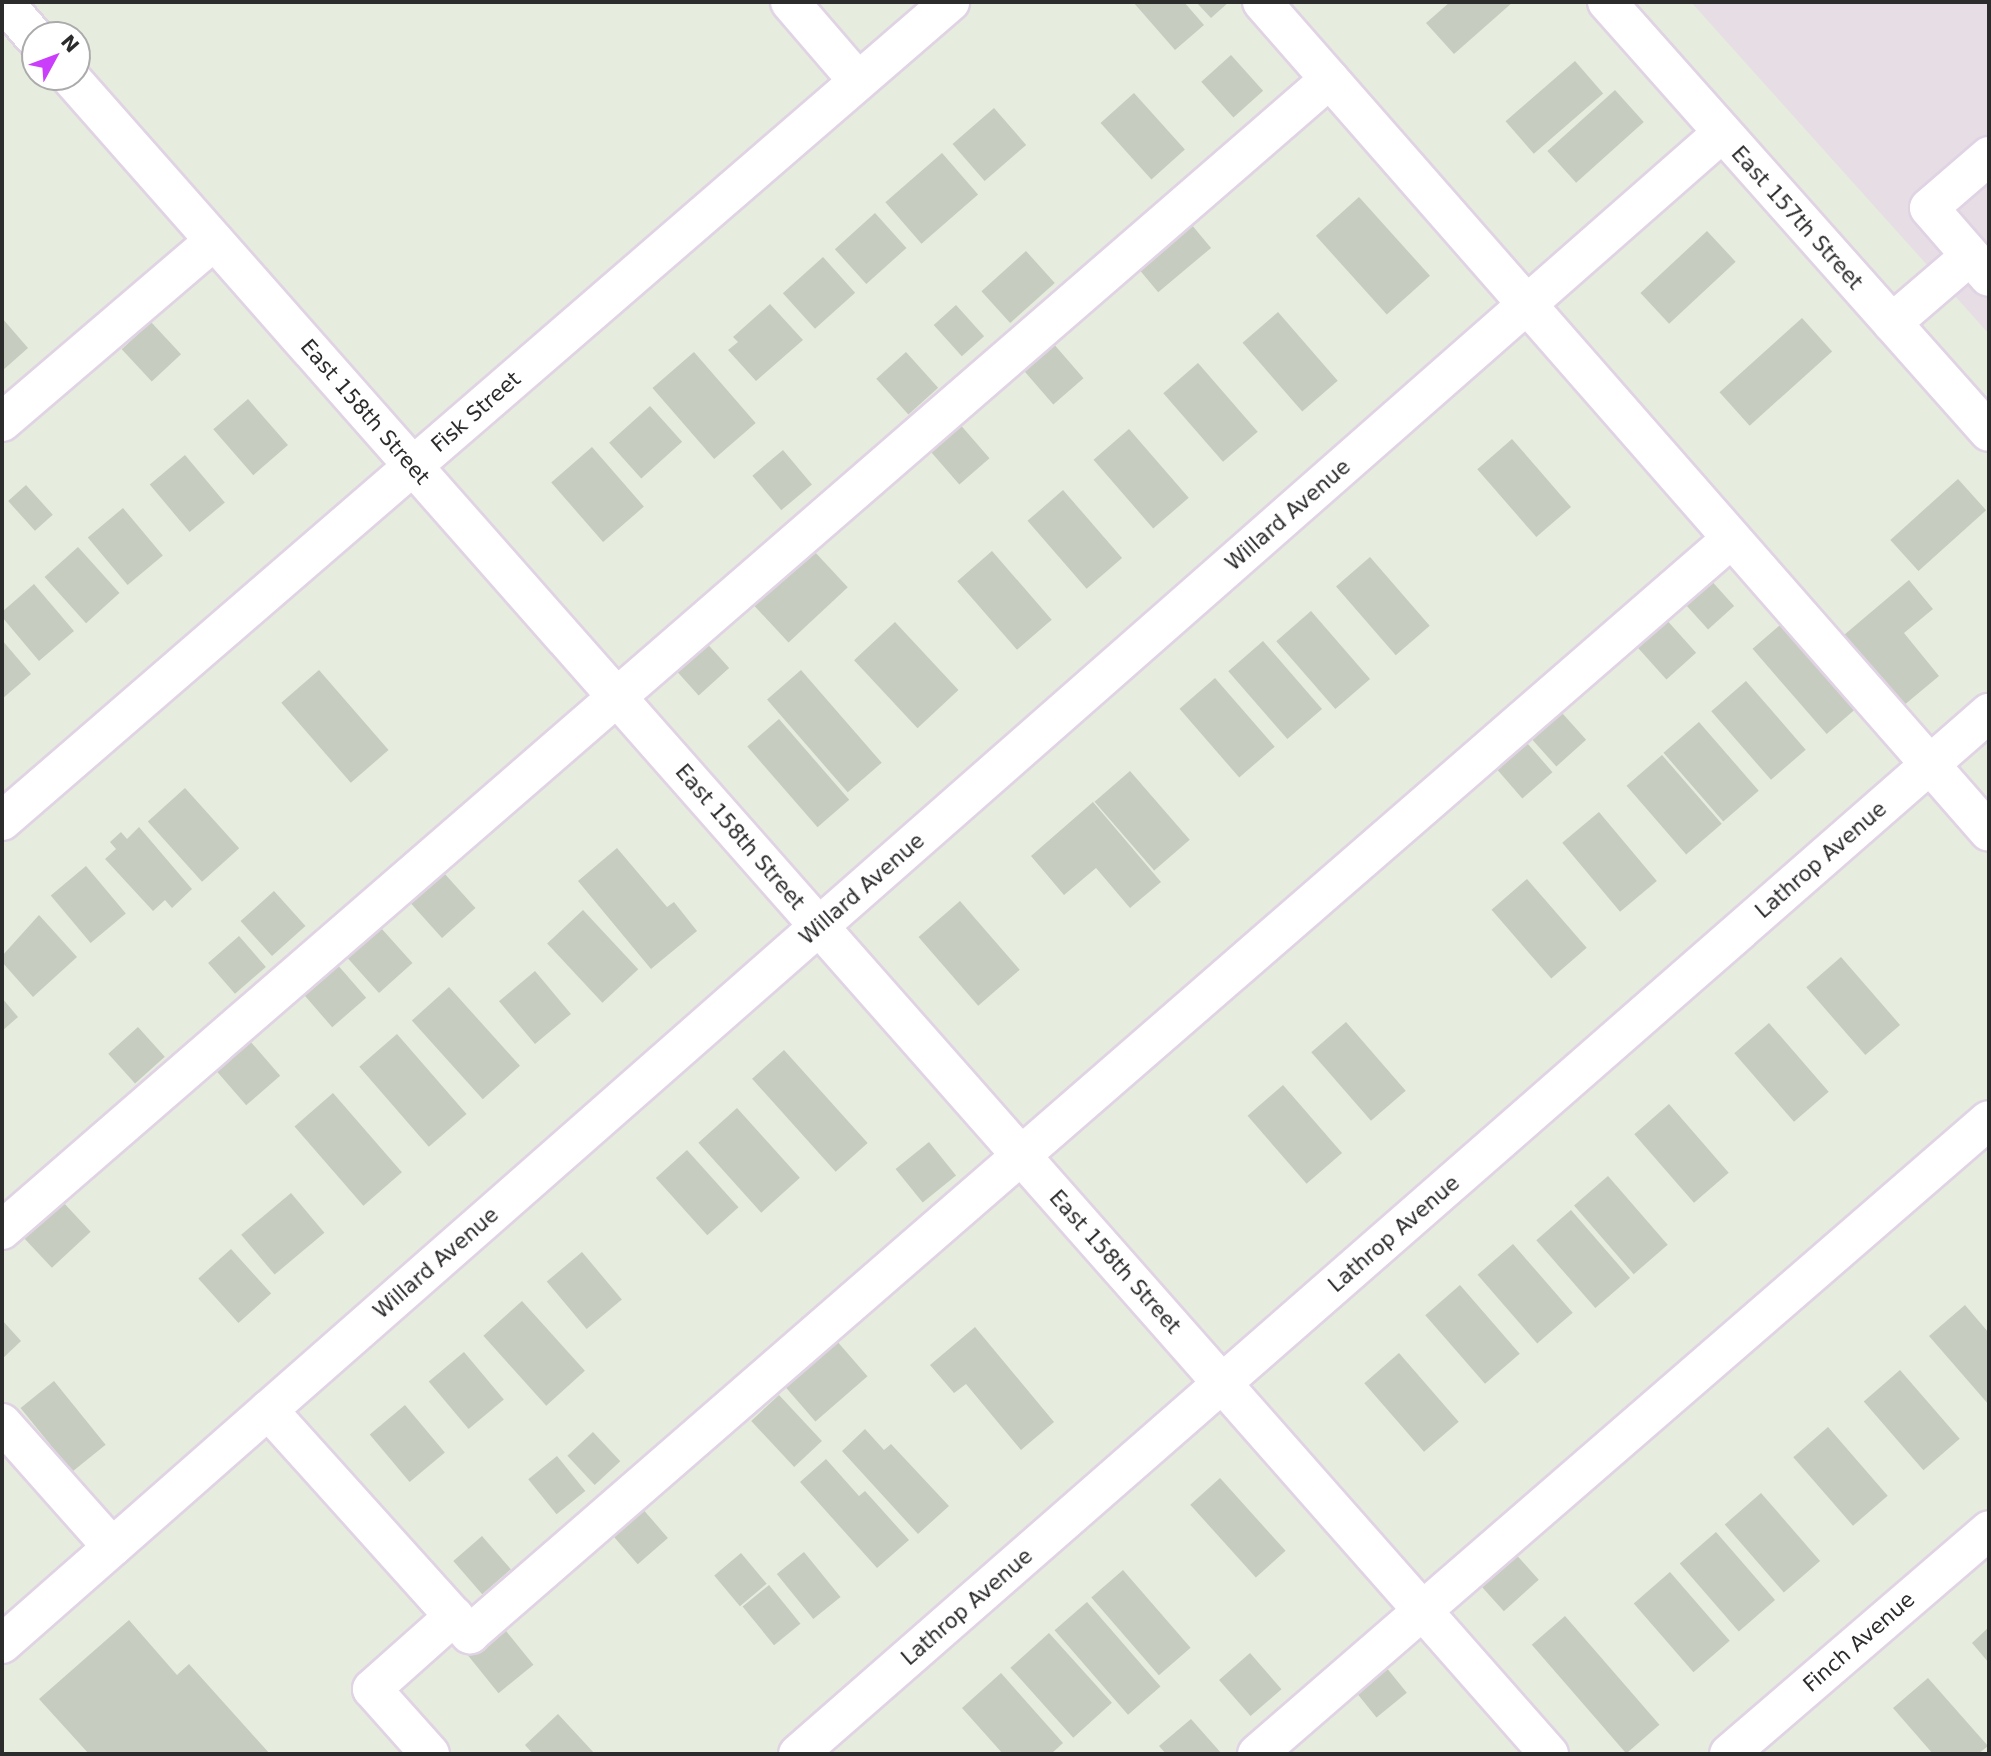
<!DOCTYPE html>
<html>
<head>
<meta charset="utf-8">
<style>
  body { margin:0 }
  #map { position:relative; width:1991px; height:1756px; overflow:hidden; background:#e6edde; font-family:"DejaVu Sans",sans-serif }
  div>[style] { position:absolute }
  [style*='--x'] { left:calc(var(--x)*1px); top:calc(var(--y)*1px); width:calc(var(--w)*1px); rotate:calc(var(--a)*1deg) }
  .industrial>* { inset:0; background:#e6dee4 }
  .building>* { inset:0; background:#c6ccc0; transform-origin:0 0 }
  .roads { filter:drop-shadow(2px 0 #e0d3e4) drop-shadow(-2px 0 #e0d3e4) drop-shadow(0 2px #e0d3e4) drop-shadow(0 -2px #e0d3e4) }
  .minor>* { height:38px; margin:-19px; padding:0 19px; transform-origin:19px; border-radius:19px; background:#fff }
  span { translate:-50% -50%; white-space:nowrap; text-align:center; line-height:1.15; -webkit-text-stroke:5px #fff; paint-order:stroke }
  .street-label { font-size:21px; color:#2c2c2c }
  .frame { position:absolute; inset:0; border:4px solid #2c2c2c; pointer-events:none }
  .north { position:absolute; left:21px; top:21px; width:70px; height:70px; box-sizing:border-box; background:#fff; border:2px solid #ababab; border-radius:50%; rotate:49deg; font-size:19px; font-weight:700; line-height:28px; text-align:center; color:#2c2c2c }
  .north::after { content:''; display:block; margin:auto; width:24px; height:32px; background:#ca3dfb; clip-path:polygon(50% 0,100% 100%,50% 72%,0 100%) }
</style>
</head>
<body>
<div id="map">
  <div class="industrial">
    <div style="clip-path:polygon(1691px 2px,1989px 2px,1989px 334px)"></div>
  </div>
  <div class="building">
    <div style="clip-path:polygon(1133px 2px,1184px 2px,1204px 25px,1175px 50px)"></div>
    <div style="clip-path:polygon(1196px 2px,1229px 2px,1211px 18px)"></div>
    <div style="clip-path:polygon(1450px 2px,1513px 2px,1454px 54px,1426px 23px)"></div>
    <div style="left:1231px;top:55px;width:48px;height:40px;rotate:48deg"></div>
    <div style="left:1575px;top:61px;width:43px;height:92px;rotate:49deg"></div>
    <div style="left:1615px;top:90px;width:43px;height:91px;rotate:48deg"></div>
    <div style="left:1134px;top:93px;width:76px;height:45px;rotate:48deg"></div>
    <div style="left:994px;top:108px;width:49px;height:55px;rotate:49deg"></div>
    <div style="left:942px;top:153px;width:55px;height:75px;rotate:49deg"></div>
    <div style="left:1359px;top:197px;width:106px;height:58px;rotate:48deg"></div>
    <div style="left:875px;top:213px;width:47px;height:54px;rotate:48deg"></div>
    <div style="left:1186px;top:218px;width:39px;height:69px;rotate:50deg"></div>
    <div style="left:1707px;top:231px;width:42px;height:91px;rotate:47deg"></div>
    <div style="left:1026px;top:251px;width:43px;height:60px;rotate:48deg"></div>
    <div style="left:823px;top:257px;width:48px;height:54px;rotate:48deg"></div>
    <div style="clip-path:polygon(770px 304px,803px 340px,756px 381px,728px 350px,738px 342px,733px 337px)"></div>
    <div style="left:956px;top:305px;width:42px;height:30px;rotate:48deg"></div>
    <div style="left:1278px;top:312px;width:91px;height:47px;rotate:49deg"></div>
    <div style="clip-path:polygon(2px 318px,28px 348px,2px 371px)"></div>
    <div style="left:1802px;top:318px;width:45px;height:111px;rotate:48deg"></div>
    <div style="left:151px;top:322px;width:44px;height:40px;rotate:47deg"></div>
    <div style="left:1052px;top:342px;width:48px;height:40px;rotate:49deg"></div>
    <div style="left:694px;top:352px;width:94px;height:55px;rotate:49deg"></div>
    <div style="left:906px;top:352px;width:48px;height:40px;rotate:48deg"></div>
    <div style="left:1198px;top:363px;width:91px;height:46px;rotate:49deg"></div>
    <div style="left:248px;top:399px;width:61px;height:46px;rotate:49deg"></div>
    <div style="left:650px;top:406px;width:48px;height:55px;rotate:48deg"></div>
    <div style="left:958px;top:422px;width:48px;height:40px;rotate:49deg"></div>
    <div style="left:1129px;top:429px;width:91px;height:47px;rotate:49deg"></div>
    <div style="left:1512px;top:439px;width:90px;height:46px;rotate:49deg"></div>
    <div style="left:592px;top:447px;width:79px;height:54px;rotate:49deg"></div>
    <div style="left:783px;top:450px;width:45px;height:40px;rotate:50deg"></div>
    <div style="left:185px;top:455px;width:62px;height:46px;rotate:50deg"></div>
    <div style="left:1958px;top:479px;width:42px;height:91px;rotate:48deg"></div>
    <div style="left:26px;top:485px;width:40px;height:24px;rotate:48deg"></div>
    <div style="left:1063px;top:490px;width:90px;height:47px;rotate:49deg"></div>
    <div style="left:123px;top:508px;width:62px;height:46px;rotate:50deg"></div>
    <div style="left:78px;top:547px;width:62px;height:45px;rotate:48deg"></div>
    <div style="left:813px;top:550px;width:51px;height:81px;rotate:47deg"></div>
    <div style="left:992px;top:551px;width:91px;height:46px;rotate:49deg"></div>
    <div style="left:1370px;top:557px;width:91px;height:45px;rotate:49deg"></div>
    <div style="left:1708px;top:577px;width:39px;height:35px;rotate:48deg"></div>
    <div style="clip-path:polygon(1909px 580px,1933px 609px,1904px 633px,1939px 676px,1903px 706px,1844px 635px)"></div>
    <div style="clip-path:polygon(34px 584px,74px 631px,39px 661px,2px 617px,2px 612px)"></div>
    <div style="left:1311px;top:611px;width:90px;height:46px;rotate:49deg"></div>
    <div style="left:1664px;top:617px;width:48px;height:40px;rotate:48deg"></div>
    <div style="left:1788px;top:618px;width:113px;height:47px;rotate:49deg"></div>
    <div style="left:895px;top:622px;width:93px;height:56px;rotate:47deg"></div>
    <div style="left:703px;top:639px;width:39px;height:41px;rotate:48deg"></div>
    <div style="clip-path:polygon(2px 640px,31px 674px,2px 699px)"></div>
    <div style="left:1263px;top:641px;width:90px;height:46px;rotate:49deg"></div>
    <div style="left:319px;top:670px;width:106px;height:50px;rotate:49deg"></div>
    <div style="left:801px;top:670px;width:123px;height:45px;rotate:49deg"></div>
    <div style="left:1215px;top:678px;width:91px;height:47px;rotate:49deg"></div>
    <div style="left:1746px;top:681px;width:91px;height:46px;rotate:49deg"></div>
    <div style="left:1554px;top:704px;width:48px;height:40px;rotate:48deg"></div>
    <div style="left:779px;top:719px;width:107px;height:42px;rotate:49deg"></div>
    <div style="left:1699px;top:722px;width:91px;height:47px;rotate:49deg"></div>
    <div style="left:1521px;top:736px;width:48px;height:40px;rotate:49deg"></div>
    <div style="left:1662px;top:755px;width:91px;height:47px;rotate:49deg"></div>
    <div style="left:1130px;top:771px;width:91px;height:47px;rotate:49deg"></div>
    <div style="left:185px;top:788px;width:81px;height:50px;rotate:48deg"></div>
    <div style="clip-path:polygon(1093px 802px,1161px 882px,1130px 908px,1096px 868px,1064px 895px,1031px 856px)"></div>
    <div style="left:1599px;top:812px;width:90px;height:48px;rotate:50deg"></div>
    <div style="clip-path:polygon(139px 827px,192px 889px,172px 908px,165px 900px,153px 911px,105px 859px,116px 849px,110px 842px,121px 832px,127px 839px)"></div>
    <div style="clip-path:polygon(617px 848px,667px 907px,674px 902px,697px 931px,651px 969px,578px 881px)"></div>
    <div style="left:86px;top:866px;width:62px;height:46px;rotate:50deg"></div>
    <div style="left:444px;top:873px;width:47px;height:45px;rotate:48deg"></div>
    <div style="left:1527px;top:879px;width:91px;height:47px;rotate:49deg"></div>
    <div style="left:274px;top:891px;width:47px;height:45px;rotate:48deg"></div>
    <div style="left:960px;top:901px;width:91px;height:55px;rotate:49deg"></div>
    <div style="left:583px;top:910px;width:81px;height:49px;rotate:47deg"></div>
    <div style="clip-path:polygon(39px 915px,77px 957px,33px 997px,2px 962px,2px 956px)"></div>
    <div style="left:381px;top:928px;width:47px;height:45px;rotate:48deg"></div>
    <div style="left:239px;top:936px;width:41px;height:41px;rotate:49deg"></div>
    <div style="left:1841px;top:957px;width:90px;height:46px;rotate:49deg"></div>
    <div style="left:336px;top:963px;width:46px;height:45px;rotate:49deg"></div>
    <div style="left:535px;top:971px;width:56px;height:47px;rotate:50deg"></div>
    <div style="left:449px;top:987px;width:106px;height:50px;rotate:48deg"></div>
    <div style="clip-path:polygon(2px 998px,18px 1017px,2px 1031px)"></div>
    <div style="left:1346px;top:1022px;width:91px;height:46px;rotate:49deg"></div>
    <div style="left:1769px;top:1023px;width:91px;height:46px;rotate:49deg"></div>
    <div style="left:138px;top:1027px;width:40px;height:40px;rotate:48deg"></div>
    <div style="left:397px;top:1034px;width:106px;height:50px;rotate:49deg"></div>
    <div style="left:250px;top:1041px;width:46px;height:45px;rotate:49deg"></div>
    <div style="left:784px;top:1050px;width:125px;height:43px;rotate:48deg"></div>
    <div style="left:1283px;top:1085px;width:90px;height:47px;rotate:49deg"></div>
    <div style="left:333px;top:1093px;width:105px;height:51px;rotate:49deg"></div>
    <div style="left:1669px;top:1104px;width:91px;height:46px;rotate:49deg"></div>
    <div style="left:737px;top:1108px;width:94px;height:52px;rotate:48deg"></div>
    <div style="left:929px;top:1142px;width:43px;height:43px;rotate:51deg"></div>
    <div style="left:687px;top:1150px;width:77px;height:42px;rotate:48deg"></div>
    <div style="left:1608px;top:1176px;width:91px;height:45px;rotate:49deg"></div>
    <div style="left:291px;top:1193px;width:52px;height:65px;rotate:50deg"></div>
    <div style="left:62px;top:1201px;width:42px;height:53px;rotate:47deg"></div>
    <div style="left:1571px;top:1210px;width:90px;height:46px;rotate:49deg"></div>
    <div style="left:1513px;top:1244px;width:91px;height:47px;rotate:49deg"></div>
    <div style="left:231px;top:1249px;width:60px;height:44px;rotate:48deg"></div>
    <div style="left:582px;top:1252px;width:62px;height:46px;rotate:50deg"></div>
    <div style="left:1460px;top:1285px;width:91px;height:46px;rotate:49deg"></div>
    <div style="left:522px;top:1301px;width:94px;height:52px;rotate:48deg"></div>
    <div style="clip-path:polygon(1965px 1305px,1989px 1333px,1989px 1405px,1929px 1336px)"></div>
    <div style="clip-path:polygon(2px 1320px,21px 1341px,2px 1359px)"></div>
    <div style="clip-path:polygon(975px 1327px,1054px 1422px,1021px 1450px,966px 1384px,954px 1393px,930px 1365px)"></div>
    <div style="left:836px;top:1340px;width:48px;height:69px;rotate:49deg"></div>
    <div style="left:464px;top:1352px;width:62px;height:46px;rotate:50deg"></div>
    <div style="left:1399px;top:1353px;width:91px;height:46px;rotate:49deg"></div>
    <div style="left:1900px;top:1370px;width:91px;height:48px;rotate:49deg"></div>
    <div style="left:54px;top:1381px;width:82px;height:43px;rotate:51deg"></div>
    <div style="left:779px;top:1395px;width:63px;height:38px;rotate:47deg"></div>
    <div style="left:405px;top:1405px;width:62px;height:46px;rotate:50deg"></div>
    <div style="left:1828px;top:1427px;width:91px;height:46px;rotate:49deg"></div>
    <div style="clip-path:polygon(865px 1429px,884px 1450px,891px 1444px,949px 1506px,918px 1534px,842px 1451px)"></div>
    <div style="left:593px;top:1432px;width:40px;height:35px;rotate:47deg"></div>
    <div style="left:557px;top:1456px;width:45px;height:37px;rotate:51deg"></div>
    <div style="clip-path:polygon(826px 1459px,859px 1496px,865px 1491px,909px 1540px,877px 1568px,800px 1482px)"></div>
    <div style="left:1220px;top:1478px;width:98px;height:40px;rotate:48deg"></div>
    <div style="left:1761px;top:1493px;width:90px;height:48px;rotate:49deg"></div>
    <div style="left:641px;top:1507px;width:41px;height:40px;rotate:49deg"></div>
    <div style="left:1716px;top:1532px;width:90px;height:48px;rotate:49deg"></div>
    <div style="left:482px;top:1536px;width:44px;height:38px;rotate:49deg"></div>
    <div style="left:1512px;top:1550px;width:40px;height:47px;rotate:48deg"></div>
    <div style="left:804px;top:1552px;width:58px;height:35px;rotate:51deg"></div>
    <div style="left:741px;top:1553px;width:40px;height:35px;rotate:50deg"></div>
    <div style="left:1123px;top:1570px;width:103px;height:42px;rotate:49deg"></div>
    <div style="left:1670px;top:1572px;width:91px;height:48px;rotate:49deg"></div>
    <div style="left:769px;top:1585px;width:50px;height:34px;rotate:51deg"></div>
    <div style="left:1087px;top:1602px;width:112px;height:43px;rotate:49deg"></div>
    <div style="left:1565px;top:1616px;width:144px;height:44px;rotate:49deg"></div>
    <div style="clip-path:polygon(129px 1620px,177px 1675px,189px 1664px,270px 1754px,89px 1754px,39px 1699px)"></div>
    <div style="left:502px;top:1626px;width:50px;height:45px;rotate:51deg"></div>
    <div style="clip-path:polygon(1989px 1627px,1989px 1663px,1972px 1643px)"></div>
    <div style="left:1049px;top:1633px;width:94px;height:52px;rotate:48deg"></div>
    <div style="left:1250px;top:1653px;width:48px;height:41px;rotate:49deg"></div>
    <div style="left:1381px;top:1661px;width:41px;height:39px;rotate:51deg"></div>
    <div style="clip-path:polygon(1001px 1673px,1063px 1743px,1051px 1754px,1003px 1754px,962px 1708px)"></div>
    <div style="clip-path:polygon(1928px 1678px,1988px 1746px,1978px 1754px,1933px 1754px,1893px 1708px)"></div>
    <div style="clip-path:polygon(558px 1714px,595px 1754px,533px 1754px,525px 1745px)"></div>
    <div style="clip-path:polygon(1191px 1719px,1222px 1754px,1166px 1754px,1159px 1746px)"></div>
  </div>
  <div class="roads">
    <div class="minor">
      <div style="--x:4;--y:2;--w:48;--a:49.3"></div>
      <div style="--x:790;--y:2;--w:104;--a:49.3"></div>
      <div style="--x:1262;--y:2;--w:1103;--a:48.78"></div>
      <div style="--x:1607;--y:2;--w:575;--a:48.38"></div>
      <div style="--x:70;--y:77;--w:2236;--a:48.59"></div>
      <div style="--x:1989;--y:156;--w:79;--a:139.1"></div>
      <div style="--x:1929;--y:208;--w:91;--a:49"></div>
      <div style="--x:1892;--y:323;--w:103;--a:-40.7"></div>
      <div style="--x:2;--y:422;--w:279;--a:-40.5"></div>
      <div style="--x:2;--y:821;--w:1253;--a:-40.82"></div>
      <div style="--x:2;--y:1230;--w:1757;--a:-40.92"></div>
      <div style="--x:268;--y:1410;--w:302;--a:48"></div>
      <div style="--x:470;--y:1634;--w:1670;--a:-40.97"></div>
      <div style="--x:2;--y:1423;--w:166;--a:48.4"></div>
      <div style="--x:2;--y:1644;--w:2288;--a:-41.3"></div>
      <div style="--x:430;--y:1754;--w:87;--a:-131.7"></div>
      <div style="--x:372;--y:1689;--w:110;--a:-41.7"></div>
      <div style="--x:798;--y:1754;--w:1582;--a:-41.16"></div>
      <div style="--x:1257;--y:1754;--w:968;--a:-40.9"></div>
      <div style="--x:1729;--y:1754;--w:343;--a:-40.7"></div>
    </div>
  </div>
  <div class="street-label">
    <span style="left:1797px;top:218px;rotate:48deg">East 157th Street</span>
    <span style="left:365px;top:412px;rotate:49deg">East 158th Street</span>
    <span style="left:476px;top:412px;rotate:-41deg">Fisk Street</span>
    <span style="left:1288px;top:515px;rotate:-41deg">Willard Avenue</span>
    <span style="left:740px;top:837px;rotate:49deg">East 158th Street</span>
    <span style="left:1821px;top:860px;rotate:-41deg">Lathrop Avenue</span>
    <span style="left:862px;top:889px;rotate:-41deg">Willard Avenue</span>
    <span style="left:1394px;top:1234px;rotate:-41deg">Lathrop Avenue</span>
    <span style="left:1115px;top:1262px;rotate:48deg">East 158th Street</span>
    <span style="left:436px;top:1263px;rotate:-41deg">Willard Avenue</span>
    <span style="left:967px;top:1607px;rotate:-41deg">Lathrop Avenue</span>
    <span style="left:1859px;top:1642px;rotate:-41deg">Finch Avenue</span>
  </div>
  <div class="frame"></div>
  <div class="north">N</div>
</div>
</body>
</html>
